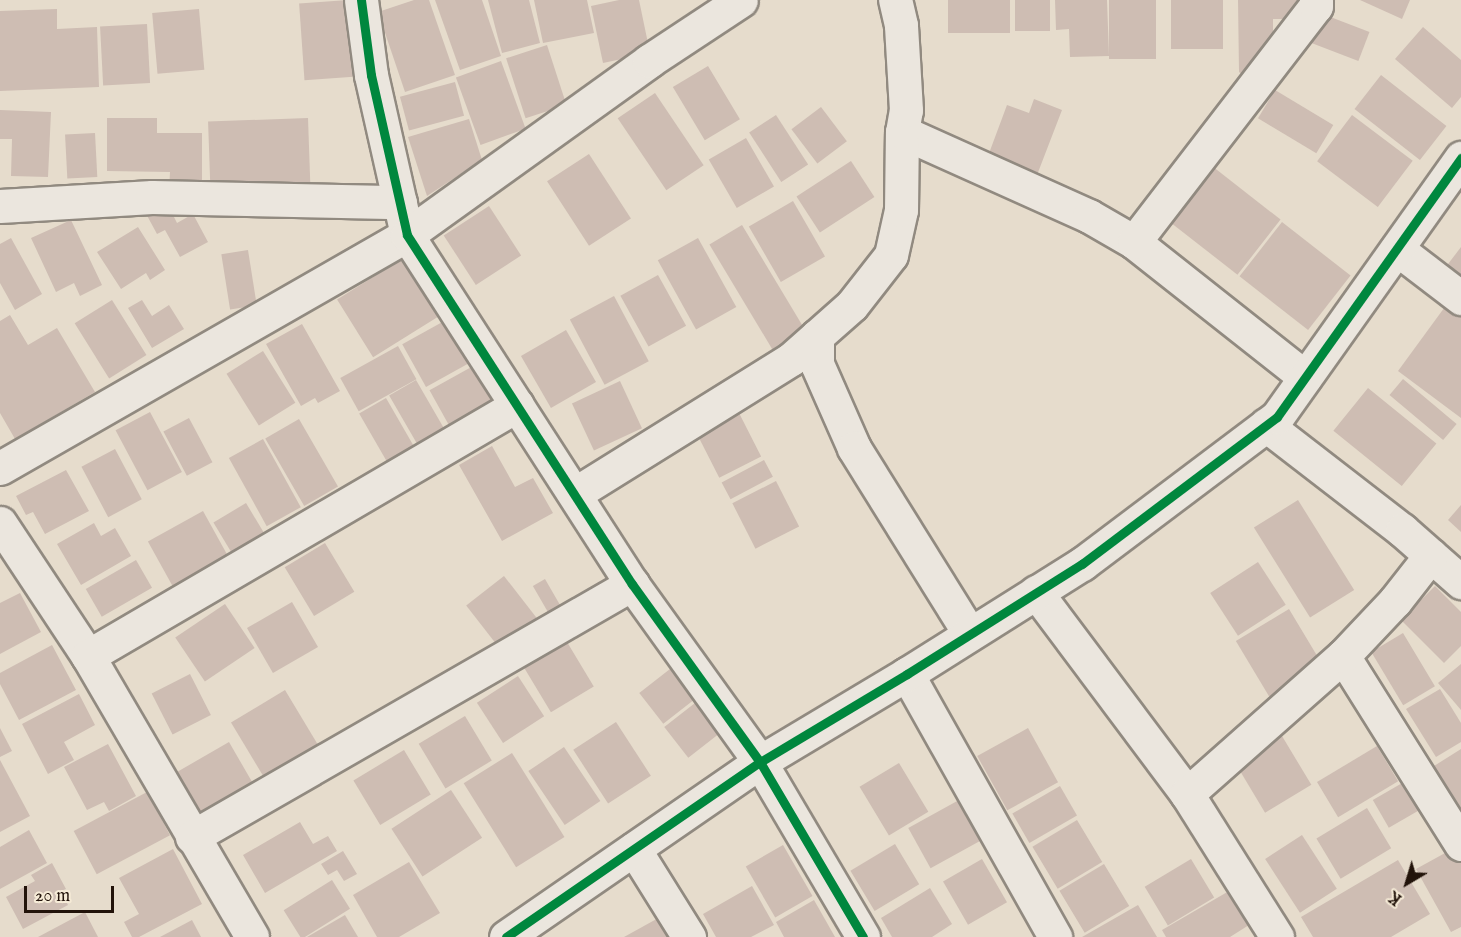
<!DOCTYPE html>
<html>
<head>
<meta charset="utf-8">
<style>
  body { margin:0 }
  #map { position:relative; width:1461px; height:937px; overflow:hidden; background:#e6dccc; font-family:"IM FELL English",serif }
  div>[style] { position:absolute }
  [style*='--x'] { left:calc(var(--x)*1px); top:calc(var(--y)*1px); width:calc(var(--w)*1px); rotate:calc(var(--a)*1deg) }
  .building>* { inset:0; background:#cebdb3; transform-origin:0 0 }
  .roads { filter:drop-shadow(2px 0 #918a80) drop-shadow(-2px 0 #918a80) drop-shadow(0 2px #918a80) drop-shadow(0 -2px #918a80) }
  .minor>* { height:33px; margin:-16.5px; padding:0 16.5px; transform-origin:16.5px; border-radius:16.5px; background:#ebe6de }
  .cycleway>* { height:9px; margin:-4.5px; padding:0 4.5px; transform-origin:4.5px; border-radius:4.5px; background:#00873e }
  span { translate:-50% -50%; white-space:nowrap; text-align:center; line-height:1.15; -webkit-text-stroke:4.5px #f6ebd7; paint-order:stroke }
  .north { position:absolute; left:1377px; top:853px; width:60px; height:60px; -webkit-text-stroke:4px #f6ebd7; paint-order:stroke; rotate:218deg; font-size:16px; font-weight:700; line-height:24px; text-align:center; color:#22130a }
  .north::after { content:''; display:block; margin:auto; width:21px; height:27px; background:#22130a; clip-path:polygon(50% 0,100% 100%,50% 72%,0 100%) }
  .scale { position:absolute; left:24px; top:886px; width:90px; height:27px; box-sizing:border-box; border:3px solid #22130a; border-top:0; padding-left:8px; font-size:18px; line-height:21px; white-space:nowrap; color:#22130a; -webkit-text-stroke:4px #f6ebd7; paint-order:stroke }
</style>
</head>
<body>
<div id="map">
  <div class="building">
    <div style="left:348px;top:0;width:77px;height:49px;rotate:86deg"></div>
    <div style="clip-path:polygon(414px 0,429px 0,455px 75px,405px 92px,378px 12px)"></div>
    <div style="clip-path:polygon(435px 0,482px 0,501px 56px,460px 70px)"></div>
    <div style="clip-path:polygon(488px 0,529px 0,540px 43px,502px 53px)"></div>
    <div style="clip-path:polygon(534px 0,587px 0,594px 33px,543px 43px)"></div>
    <div style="clip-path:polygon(619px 0,639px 0,650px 53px,603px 63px,591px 6px)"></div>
    <div style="left:948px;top:0;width:62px;height:33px"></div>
    <div style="left:1015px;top:0;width:35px;height:31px"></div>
    <div style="clip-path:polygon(1055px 0,1107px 0,1109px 56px,1070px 57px,1069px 29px,1056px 30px)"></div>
    <div style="left:1109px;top:0;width:47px;height:59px"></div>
    <div style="left:1171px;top:0;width:52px;height:49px"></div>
    <div style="clip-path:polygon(1238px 0,1305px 0,1291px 19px,1273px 19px,1273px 44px,1248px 79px,1239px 72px)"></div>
    <div style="clip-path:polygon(1360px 0,1410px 0,1402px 19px)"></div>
    <div style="clip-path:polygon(57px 9px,57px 29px,97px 27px,99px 87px,0 91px,0 11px)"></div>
    <div style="left:199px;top:9px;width:61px;height:47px;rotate:85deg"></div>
    <div style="left:1320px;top:13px;width:53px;height:31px;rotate:21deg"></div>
    <div style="left:147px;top:24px;width:59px;height:47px;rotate:87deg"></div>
    <div style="clip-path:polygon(1423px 27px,1461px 60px,1461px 97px,1452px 108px,1395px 59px)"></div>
    <div style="left:547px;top:45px;width:63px;height:43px;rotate:72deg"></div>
    <div style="left:501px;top:61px;width:72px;height:48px;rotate:70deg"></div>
    <div style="left:708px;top:66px;width:62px;height:41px;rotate:59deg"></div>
    <div style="left:1381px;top:75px;width:83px;height:43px;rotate:38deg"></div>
    <div style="left:455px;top:82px;width:35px;height:57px;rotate:75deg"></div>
    <div style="left:1275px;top:90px;width:68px;height:33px;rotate:31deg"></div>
    <div style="left:655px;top:93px;width:87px;height:45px;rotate:56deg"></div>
    <div style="clip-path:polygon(1034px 99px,1062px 110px,1037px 175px,988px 156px,1007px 105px,1029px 113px)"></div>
    <div style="left:821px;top:107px;width:43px;height:37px;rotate:53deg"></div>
    <div style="clip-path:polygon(0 110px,51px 112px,48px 177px,11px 176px,12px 139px,0 139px)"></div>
    <div style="left:776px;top:115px;width:59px;height:32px;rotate:57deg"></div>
    <div style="left:1352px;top:115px;width:76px;height:58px;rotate:37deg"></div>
    <div style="clip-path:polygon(107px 118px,157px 118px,157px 133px,202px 133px,202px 191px,169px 191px,170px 172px,107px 171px)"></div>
    <div style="left:308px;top:118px;width:64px;height:100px;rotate:88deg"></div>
    <div style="clip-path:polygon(469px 119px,482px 160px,427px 196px,408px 137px)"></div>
    <div style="left:95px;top:133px;width:44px;height:30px;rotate:87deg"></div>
    <div style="left:746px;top:138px;width:56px;height:43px;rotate:60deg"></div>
    <div style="left:589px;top:154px;width:77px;height:50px;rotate:57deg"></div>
    <div style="left:851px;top:161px;width:43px;height:65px;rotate:57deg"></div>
    <div style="left:1212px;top:166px;width:87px;height:70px;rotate:38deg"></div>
    <div style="clip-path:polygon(165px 199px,177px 223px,193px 214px,208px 242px,180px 257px,165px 230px,157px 234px,144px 210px)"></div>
    <div style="left:793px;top:201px;width:64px;height:51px;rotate:60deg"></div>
    <div style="left:489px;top:206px;width:59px;height:54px;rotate:57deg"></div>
    <div style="clip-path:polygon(71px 220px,102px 285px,80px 296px,74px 283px,56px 292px,31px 238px)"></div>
    <div style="left:1282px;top:222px;width:87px;height:69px;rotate:38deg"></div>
    <div style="left:742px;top:225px;width:122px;height:38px;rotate:59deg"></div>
    <div style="clip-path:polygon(138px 227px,165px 270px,150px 280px,146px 273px,121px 289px,97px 252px)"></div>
    <div style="clip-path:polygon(11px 238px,42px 294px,15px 310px,0 283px,0 244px)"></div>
    <div style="left:698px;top:238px;width:79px;height:46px;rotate:61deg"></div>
    <div style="clip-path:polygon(1461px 247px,1461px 280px,1445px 268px)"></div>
    <div style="left:248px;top:250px;width:56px;height:27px;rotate:81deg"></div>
    <div style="left:410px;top:254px;width:68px;height:86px;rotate:58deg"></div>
    <div style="left:658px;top:275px;width:58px;height:43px;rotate:61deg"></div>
    <div style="left:614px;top:296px;width:74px;height:50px;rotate:62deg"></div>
    <div style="left:112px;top:300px;width:65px;height:44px;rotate:58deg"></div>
    <div style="clip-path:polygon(142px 300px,152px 316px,169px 305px,184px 329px,152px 348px,128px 308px)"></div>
    <div style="clip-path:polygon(1447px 304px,1461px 315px,1461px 418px,1398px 371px)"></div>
    <div style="clip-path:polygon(10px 315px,28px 345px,57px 328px,95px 392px,15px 439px,0 413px,0 321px)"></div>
    <div style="left:446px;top:320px;width:49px;height:50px;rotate:61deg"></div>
    <div style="clip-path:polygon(302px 324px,340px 391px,318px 403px,315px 398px,301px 406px,266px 344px)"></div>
    <div style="left:566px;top:330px;width:60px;height:52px;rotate:60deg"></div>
    <div style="left:398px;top:346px;width:38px;height:66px;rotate:61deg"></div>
    <div style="left:263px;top:351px;width:61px;height:43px;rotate:58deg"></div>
    <div style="left:475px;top:365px;width:43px;height:52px;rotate:61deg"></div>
    <div style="left:1403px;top:379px;width:70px;height:21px;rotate:40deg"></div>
    <div style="left:416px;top:380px;width:61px;height:31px;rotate:60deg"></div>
    <div style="left:620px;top:381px;width:52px;height:53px;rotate:65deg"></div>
    <div style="left:1368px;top:388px;width:88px;height:55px;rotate:39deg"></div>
    <div style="left:386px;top:398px;width:60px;height:31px;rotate:60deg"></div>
    <div style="left:738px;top:411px;width:51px;height:47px;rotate:63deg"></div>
    <div style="left:150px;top:412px;width:68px;height:39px;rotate:62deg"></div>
    <div style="left:189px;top:418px;width:50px;height:29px;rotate:62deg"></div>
    <div style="left:299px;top:419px;width:78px;height:39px;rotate:60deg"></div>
    <div style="left:263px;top:439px;width:78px;height:39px;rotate:61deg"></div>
    <div style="clip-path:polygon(492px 446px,515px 487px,533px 478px,553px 513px,502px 541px,459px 465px)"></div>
    <div style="left:115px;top:449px;width:57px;height:38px;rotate:62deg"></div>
    <div style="left:764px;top:460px;width:19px;height:48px;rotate:62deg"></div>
    <div style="clip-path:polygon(66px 470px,89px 511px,45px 534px,33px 512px,26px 515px,16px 496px)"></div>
    <div style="left:776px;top:481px;width:51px;height:49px;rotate:63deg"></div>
    <div style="left:1298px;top:500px;width:106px;height:52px;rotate:58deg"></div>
    <div style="left:246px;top:503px;width:49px;height:38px;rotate:59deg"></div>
    <div style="clip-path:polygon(1461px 505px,1461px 532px,1448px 520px)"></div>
    <div style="left:203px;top:511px;width:66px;height:63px;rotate:61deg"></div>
    <div style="clip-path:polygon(94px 523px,101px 536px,115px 528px,131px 556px,81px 585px,57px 544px)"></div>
    <div style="left:325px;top:543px;width:57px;height:47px;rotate:59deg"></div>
    <div style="left:136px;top:560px;width:32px;height:58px;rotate:60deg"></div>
    <div style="left:1258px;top:562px;width:51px;height:57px;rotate:57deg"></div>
    <div style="left:504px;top:576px;width:56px;height:48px;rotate:52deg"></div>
    <div style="left:545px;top:579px;width:39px;height:14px;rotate:60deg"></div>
    <div style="clip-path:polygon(1435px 586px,1461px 612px,1461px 646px,1444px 663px,1401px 620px)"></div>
    <div style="clip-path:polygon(20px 593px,41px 632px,0 654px,0 603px)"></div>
    <div style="left:292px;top:602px;width:52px;height:52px;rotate:60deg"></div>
    <div style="left:225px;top:604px;width:53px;height:60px;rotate:56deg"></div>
    <div style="left:1289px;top:609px;width:65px;height:62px;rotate:59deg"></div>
    <div style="left:1403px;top:633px;width:62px;height:37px;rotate:59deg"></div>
    <div style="left:567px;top:642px;width:52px;height:50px;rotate:59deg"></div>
    <div style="clip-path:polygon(52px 645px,76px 690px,19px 720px,0 684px,0 673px)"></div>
    <div style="clip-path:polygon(1461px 664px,1461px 710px,1438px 683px)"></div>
    <div style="left:670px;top:669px;width:39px;height:39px;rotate:52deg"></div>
    <div style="left:190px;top:674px;width:46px;height:43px;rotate:63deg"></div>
    <div style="left:518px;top:676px;width:48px;height:49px;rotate:57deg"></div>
    <div style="clip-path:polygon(1440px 689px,1461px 723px,1461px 742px,1436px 757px,1406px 709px)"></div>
    <div style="left:285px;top:690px;width:66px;height:63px;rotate:59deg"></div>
    <div style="clip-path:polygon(79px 694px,95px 725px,64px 742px,74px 760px,48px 774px,22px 724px)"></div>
    <div style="left:695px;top:703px;width:39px;height:39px;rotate:52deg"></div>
    <div style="left:465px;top:716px;width:52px;height:54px;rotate:59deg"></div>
    <div style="left:616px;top:722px;width:64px;height:51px;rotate:57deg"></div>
    <div style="clip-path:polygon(0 728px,12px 751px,0 757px)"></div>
    <div style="left:1028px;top:728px;width:62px;height:58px;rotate:61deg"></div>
    <div style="left:1282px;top:736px;width:57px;height:54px;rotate:59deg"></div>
    <div style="left:229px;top:742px;width:48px;height:62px;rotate:60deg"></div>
    <div style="clip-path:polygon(108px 744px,136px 796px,109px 811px,104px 802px,87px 810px,64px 767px)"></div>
    <div style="left:1377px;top:746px;width:41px;height:70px;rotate:59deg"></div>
    <div style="left:564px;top:747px;width:65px;height:43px;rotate:56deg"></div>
    <div style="clip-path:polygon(1461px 749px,1461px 808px,1434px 766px)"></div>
    <div style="left:404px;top:750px;width:52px;height:59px;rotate:59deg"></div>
    <div style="left:512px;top:753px;width:99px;height:57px;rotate:58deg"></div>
    <div style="clip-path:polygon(0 760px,30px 816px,0 832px)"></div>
    <div style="left:899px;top:763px;width:57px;height:46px;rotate:59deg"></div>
    <div style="left:1404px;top:782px;width:32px;height:36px;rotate:60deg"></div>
    <div style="left:1060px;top:786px;width:34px;height:55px;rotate:60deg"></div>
    <div style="left:451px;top:790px;width:57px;height:71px;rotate:57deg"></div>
    <div style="left:147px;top:792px;width:49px;height:83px;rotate:62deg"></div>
    <div style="left:959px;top:800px;width:46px;height:58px;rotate:61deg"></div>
    <div style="left:1367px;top:808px;width:47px;height:59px;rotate:59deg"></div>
    <div style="left:1077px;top:820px;width:49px;height:52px;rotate:59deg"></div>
    <div style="clip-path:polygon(300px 822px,313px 844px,328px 836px,337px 851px,265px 893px,243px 855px)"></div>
    <div style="clip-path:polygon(29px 830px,47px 863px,0 889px,0 847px)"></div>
    <div style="left:1302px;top:835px;width:64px;height:44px;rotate:57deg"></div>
    <div style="left:895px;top:844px;width:47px;height:52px;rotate:59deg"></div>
    <div style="left:783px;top:845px;width:59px;height:43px;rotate:60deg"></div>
    <div style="clip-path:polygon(1456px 847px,1461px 856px,1461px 927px,1451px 932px,1416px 869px)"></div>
    <div style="clip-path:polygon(173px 849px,202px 904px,139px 937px,132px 937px,124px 922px,139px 914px,119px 878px)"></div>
    <div style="clip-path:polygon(343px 851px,357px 874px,344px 881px,337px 870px,328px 875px,321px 864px)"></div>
    <div style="left:982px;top:859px;width:50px;height:45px;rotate:60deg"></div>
    <div style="left:1191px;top:859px;width:45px;height:54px;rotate:59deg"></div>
    <div style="clip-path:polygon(1398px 860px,1430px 914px,1391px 937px,1313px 937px,1301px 917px)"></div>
    <div style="clip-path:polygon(409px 862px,440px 913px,399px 937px,377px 937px,353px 895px)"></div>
    <div style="clip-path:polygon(52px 863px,66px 889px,61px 891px,68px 905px,23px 929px,6px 897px,35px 881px,31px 875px)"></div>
    <div style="left:1104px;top:864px;width:49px;height:52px;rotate:59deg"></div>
    <div style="left:332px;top:880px;width:34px;height:57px;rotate:58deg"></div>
    <div style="clip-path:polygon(752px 886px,774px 925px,751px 937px,716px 937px,703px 914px)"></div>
    <div style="clip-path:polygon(930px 888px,952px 924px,932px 937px,892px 937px,881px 918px)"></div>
    <div style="clip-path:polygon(1229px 891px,1249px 925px,1230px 937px,1166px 937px,1162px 930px)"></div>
    <div style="clip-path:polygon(814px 900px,835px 937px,784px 937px,776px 922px)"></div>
    <div style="clip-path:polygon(1138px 905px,1157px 937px,1082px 937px)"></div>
    <div style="clip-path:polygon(85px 912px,98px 937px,38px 937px)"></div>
    <div style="clip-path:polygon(345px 915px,358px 937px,307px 937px)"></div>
    <div style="clip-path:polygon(662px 916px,674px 937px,624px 937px)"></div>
    <div style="clip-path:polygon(192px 920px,201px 937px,160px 937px)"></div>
  </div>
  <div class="roads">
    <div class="minor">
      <div style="--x:361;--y:0;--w:76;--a:82.4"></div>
      <div style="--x:371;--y:75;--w:164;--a:77.3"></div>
      <div style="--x:407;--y:235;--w:415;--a:57.2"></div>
      <div style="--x:632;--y:584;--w:219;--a:54.3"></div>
      <div style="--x:760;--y:762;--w:203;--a:59.5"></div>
      <div style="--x:902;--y:132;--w:205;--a:24.2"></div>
      <div style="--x:1089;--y:216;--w:52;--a:30"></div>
      <div style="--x:1134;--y:242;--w:218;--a:38.3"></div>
      <div style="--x:0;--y:206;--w:152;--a:-3.4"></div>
      <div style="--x:152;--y:197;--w:248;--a:1.2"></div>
      <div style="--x:1134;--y:242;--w:298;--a:-52.4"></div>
      <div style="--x:1316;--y:6;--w:6;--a:-90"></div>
      <div style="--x:1397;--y:249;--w:81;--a:37.4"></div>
      <div style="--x:817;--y:336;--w:28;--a:90"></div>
      <div style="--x:817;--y:364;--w:92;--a:66.2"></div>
      <div style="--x:854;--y:448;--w:218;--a:58.1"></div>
      <div style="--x:1266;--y:425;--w:172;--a:37.7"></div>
      <div style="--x:1402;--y:530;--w:79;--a:41.4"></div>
      <div style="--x:0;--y:468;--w:469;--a:-29.8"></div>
      <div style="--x:407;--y:235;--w:298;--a:-35.7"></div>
      <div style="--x:649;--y:61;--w:110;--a:-33.5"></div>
      <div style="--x:576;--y:493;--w:253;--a:-31.9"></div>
      <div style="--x:791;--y:359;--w:81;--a:-41.5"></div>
      <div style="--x:852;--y:305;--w:63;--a:-52"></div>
      <div style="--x:891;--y:255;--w:46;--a:-77.5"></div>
      <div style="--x:901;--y:210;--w:78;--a:-89.3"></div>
      <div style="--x:902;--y:132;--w:22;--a:-80"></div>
      <div style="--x:906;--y:110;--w:85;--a:-93.4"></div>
      <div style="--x:901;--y:25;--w:26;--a:-103"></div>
      <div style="--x:0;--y:523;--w:159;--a:56.5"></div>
      <div style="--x:88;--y:656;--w:325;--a:59.7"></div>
      <div style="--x:1036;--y:592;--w:252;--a:53.2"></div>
      <div style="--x:1187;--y:794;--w:169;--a:57.8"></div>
      <div style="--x:88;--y:656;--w:497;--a:-30.3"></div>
      <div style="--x:1343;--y:656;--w:222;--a:57.9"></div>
      <div style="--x:907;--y:674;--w:302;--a:60.6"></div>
      <div style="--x:1187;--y:794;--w:208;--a:-41.5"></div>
      <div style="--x:1343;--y:656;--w:76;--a:-46.6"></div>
      <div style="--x:1395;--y:601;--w:58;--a:-52"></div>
      <div style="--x:192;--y:837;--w:508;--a:-29.9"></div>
      <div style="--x:634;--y:849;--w:104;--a:58"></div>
      <div style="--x:506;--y:937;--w:308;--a:-34.6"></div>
      <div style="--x:760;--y:762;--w:171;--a:-30.9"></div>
      <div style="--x:907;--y:674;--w:207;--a:-32.2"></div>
      <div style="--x:1082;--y:564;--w:244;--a:-37"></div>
      <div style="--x:1277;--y:417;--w:318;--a:-54.6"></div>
    </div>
  </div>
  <div class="cycleway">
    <div style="--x:361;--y:0;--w:76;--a:82.4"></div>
    <div style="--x:371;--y:75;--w:164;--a:77.3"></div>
    <div style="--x:407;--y:235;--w:415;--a:57.2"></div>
    <div style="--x:632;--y:584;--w:219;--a:54.3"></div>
    <div style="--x:760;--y:762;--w:203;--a:59.5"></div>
    <div style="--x:506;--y:937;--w:308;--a:-34.6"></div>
    <div style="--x:760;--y:762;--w:171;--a:-30.9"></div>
    <div style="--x:907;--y:674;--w:207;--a:-32.2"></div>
    <div style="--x:1082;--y:564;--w:244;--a:-37"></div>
    <div style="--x:1277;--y:417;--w:318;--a:-54.6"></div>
  </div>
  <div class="north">K</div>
  <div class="scale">20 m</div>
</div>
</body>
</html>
